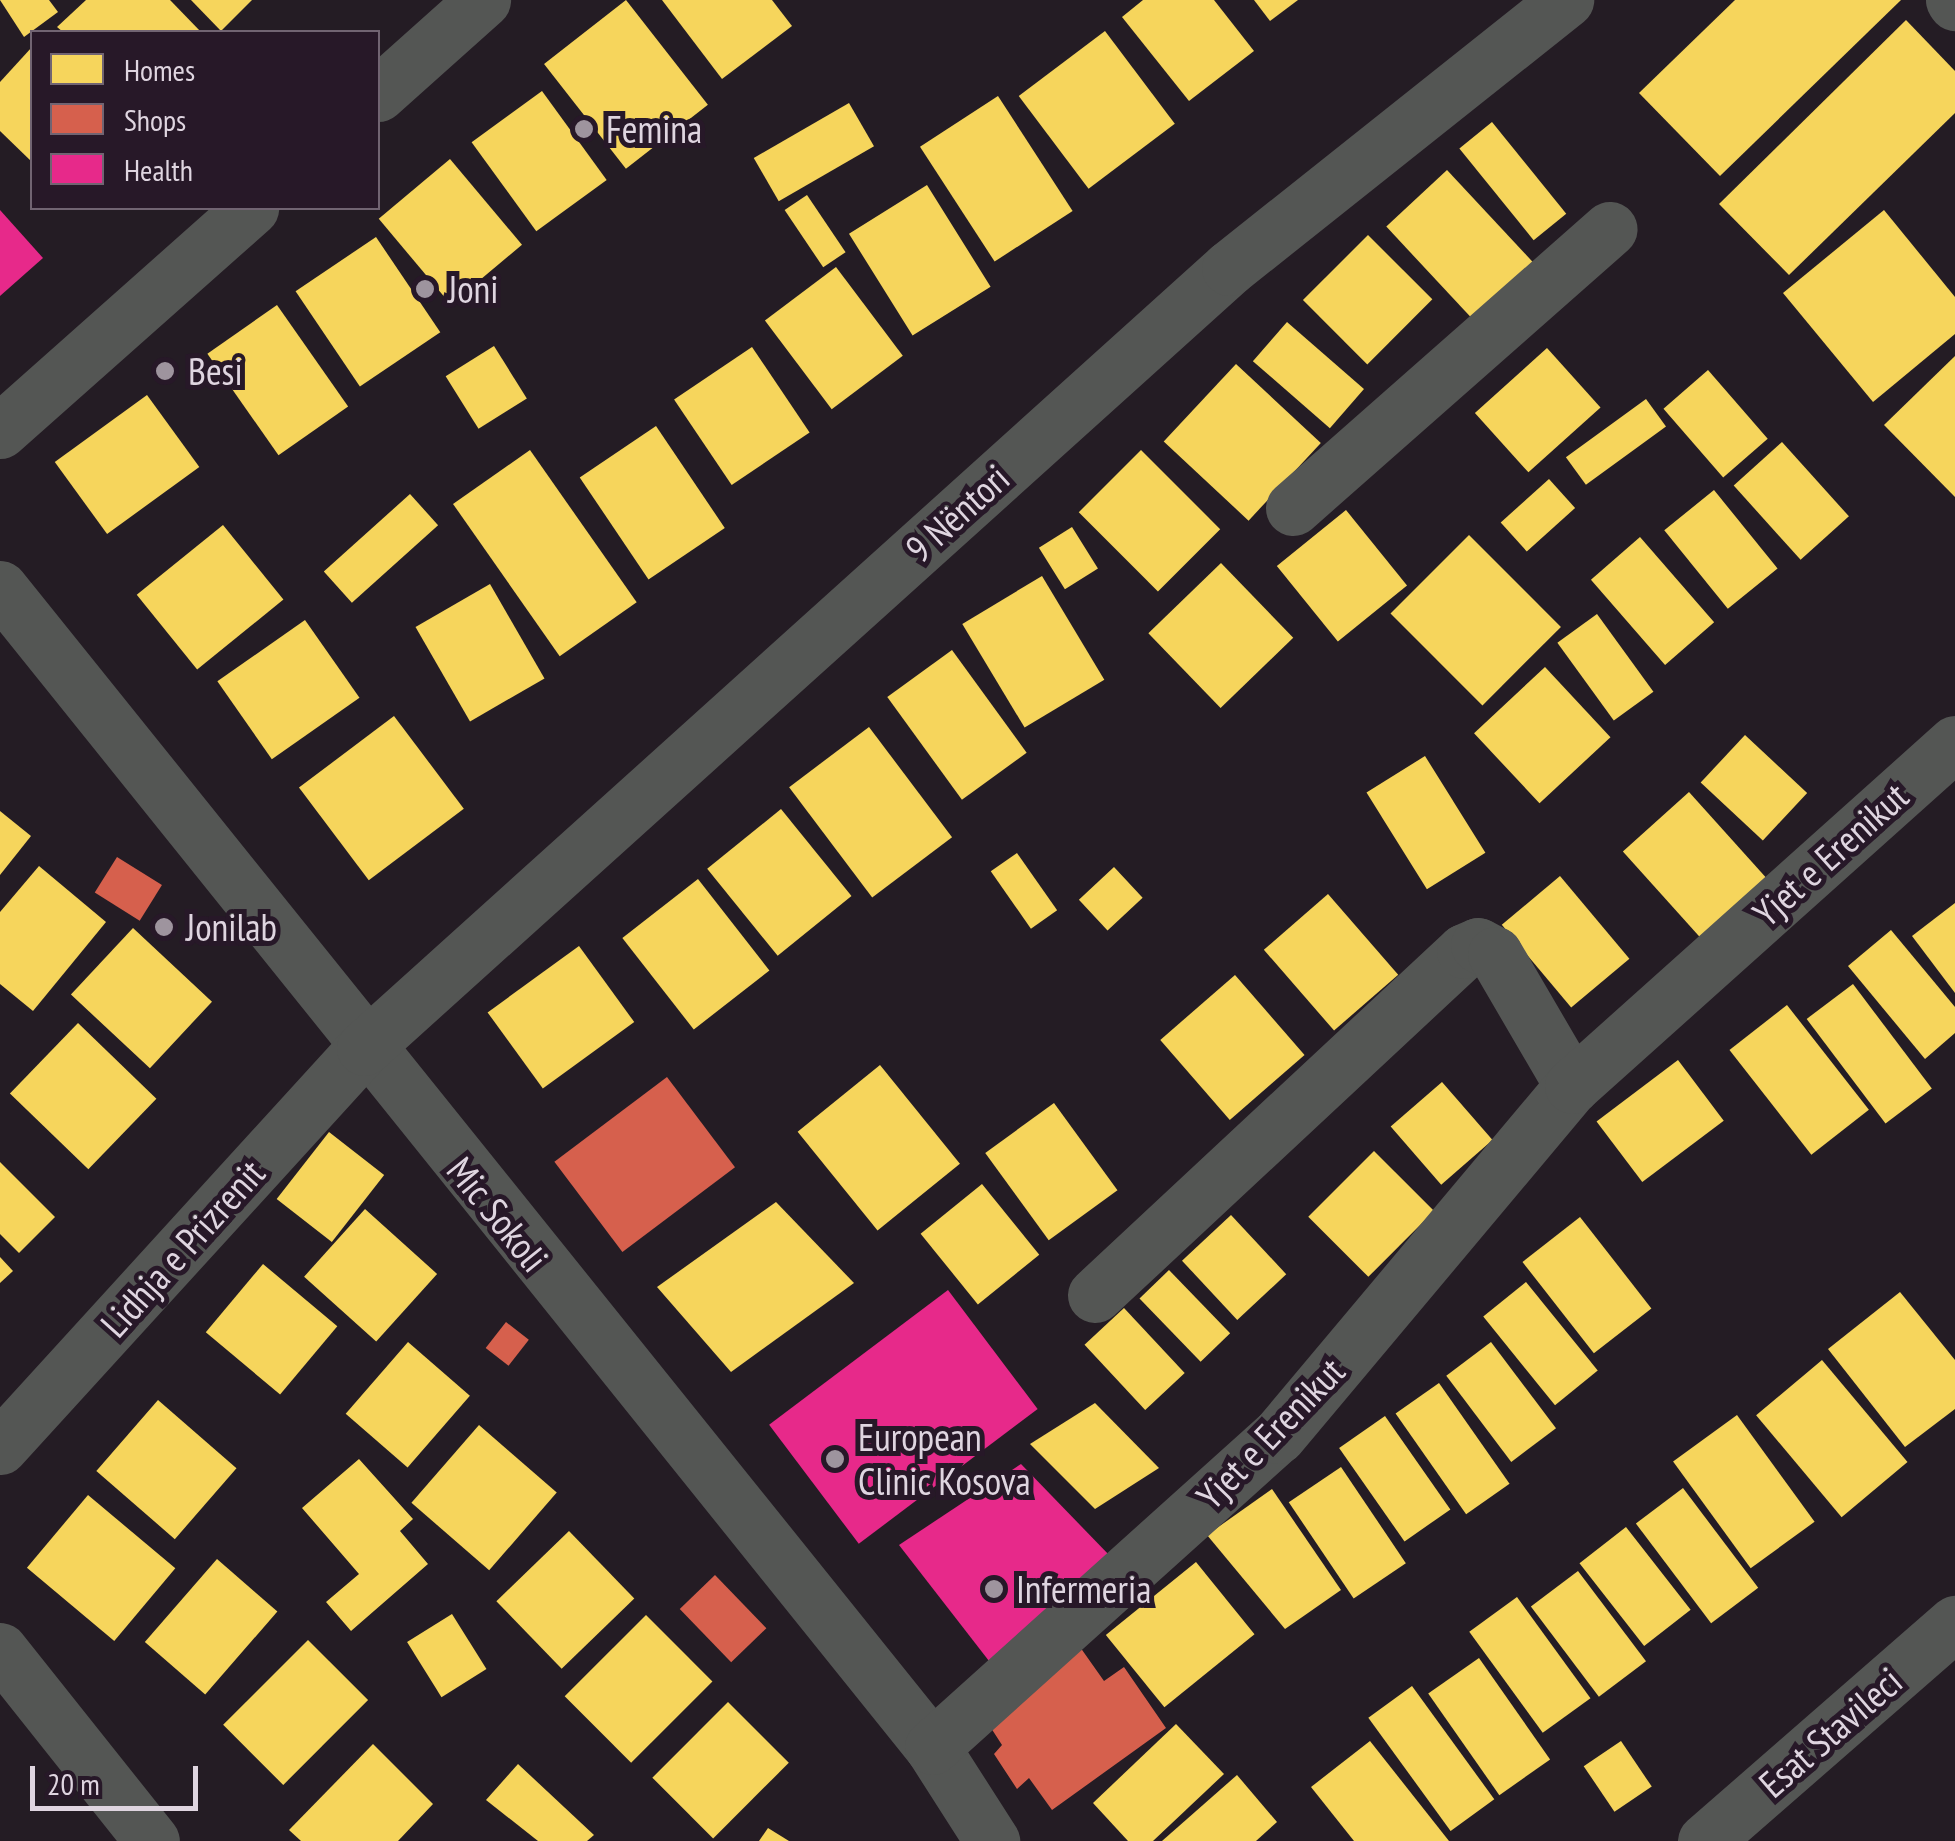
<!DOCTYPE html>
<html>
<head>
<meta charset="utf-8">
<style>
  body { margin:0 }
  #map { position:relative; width:1955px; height:1841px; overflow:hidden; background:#241c24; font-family:"PT Sans Narrow",sans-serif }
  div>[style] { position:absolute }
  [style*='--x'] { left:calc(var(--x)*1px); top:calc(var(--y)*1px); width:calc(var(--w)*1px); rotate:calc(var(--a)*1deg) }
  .homes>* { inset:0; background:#f6d55c; transform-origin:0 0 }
  .shops>* { inset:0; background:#d6604d; transform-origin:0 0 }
  .health>* { inset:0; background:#e7298a; transform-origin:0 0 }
  .minor>* { height:55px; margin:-27.5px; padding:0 27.5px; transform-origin:27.5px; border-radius:27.5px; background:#545654 }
  .dots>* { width:28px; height:28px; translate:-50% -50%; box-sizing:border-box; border:5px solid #271828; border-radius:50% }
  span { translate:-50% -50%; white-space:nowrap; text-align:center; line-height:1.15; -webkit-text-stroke:10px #271828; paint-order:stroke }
  .poi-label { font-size:38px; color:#dfd5e0 }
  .left { translate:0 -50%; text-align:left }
  .street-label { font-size:38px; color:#dfd5e0 }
  .legend { position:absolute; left:30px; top:30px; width:350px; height:180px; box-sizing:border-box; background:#271828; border:2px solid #716472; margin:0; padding:12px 18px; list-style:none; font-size:30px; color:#dfd5e0 }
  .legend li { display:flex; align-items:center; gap:20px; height:50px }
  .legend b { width:50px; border:2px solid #716472 }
  .scale { position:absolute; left:30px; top:1766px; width:168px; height:45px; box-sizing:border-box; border:5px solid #dfd5e0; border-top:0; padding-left:12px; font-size:30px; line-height:35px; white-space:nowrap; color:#dfd5e0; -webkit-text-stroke:8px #271828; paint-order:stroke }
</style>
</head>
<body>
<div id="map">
  <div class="homes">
    <div style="clip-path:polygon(0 0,49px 0,58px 12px,24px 37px)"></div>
    <div style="clip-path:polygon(86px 0,170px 0,201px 32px,63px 32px,57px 27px)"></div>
    <div style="clip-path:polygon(191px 0,252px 0,221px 31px)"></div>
    <div style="left:626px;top:0;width:133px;height:104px;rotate:52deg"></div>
    <div style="clip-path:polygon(662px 0,772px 0,792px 26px,722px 79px)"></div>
    <div style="clip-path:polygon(1143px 0,1214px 0,1254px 51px,1189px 101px,1122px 17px)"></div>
    <div style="clip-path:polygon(1254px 0,1298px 0,1270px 21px)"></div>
    <div style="clip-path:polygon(1735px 0,1901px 0,1720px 176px,1639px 93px)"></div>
    <div style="clip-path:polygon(1906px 20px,1955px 71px,1955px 113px,1789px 275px,1719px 204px)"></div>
    <div style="left:1105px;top:31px;width:116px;height:108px;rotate:53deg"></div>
    <div style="clip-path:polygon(32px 47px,32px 162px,0 131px,0 82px)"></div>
    <div style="left:542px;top:91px;width:110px;height:87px;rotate:54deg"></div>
    <div style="left:998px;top:96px;width:137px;height:93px;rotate:57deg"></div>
    <div style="left:849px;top:103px;width:50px;height:110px;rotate:60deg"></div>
    <div style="left:1492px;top:122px;width:118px;height:42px;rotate:51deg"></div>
    <div style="left:450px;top:159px;width:112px;height:93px;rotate:50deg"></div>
    <div style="left:1447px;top:170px;width:139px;height:83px;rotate:47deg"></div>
    <div style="left:927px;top:185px;width:120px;height:92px;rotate:58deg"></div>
    <div style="left:807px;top:195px;width:69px;height:27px;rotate:56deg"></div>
    <div style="clip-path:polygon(1884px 210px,1955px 297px,1955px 334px,1873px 402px,1783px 293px)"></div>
    <div style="left:1368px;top:235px;width:91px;height:92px;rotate:45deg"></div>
    <div style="left:376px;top:237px;width:115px;height:97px;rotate:56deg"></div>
    <div style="left:836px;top:267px;width:111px;height:89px;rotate:53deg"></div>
    <div style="left:277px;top:305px;width:124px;height:85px;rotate:55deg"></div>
    <div style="left:1287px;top:322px;width:102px;height:52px;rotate:41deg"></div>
    <div style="left:494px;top:346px;width:62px;height:57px;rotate:58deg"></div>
    <div style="left:752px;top:347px;width:103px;height:94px;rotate:56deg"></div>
    <div style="left:1547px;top:348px;width:80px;height:97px;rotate:48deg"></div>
    <div style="clip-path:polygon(1955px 356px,1955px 497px,1884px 425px)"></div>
    <div style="left:1236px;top:364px;width:116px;height:106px;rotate:43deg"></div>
    <div style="left:1708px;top:370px;width:91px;height:59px;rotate:49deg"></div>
    <div style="left:147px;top:395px;width:89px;height:114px;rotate:54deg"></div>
    <div style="left:1646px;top:399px;width:34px;height:99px;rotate:54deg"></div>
    <div style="left:656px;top:426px;width:123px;height:92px;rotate:56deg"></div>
    <div style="left:1782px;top:442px;width:100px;height:65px;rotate:48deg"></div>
    <div style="left:530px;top:450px;width:186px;height:94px;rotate:55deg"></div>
    <div style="left:1141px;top:450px;width:112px;height:88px;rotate:45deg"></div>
    <div style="left:1549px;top:479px;width:39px;height:65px;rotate:48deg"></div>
    <div style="left:1714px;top:490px;width:101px;height:64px;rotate:51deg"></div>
    <div style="left:410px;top:494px;width:42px;height:116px;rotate:48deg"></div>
    <div style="left:1346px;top:510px;width:97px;height:89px;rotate:51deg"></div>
    <div style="left:223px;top:525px;width:96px;height:111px;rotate:51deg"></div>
    <div style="left:1072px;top:527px;width:49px;height:39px;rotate:58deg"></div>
    <div style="left:1469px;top:535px;width:130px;height:111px;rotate:45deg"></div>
    <div style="left:1640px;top:537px;width:113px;height:65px;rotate:49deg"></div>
    <div style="left:1221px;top:563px;width:104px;height:101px;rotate:46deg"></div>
    <div style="left:1042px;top:576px;width:121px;height:93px;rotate:59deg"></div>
    <div style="left:490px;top:584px;width:109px;height:86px;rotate:60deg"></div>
    <div style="left:1597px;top:614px;width:96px;height:49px;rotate:54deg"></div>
    <div style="left:305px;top:620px;width:95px;height:107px;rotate:55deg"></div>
    <div style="left:952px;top:650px;width:127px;height:80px;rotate:54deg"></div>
    <div style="left:1545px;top:667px;width:96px;height:97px;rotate:47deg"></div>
    <div style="left:394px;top:716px;width:116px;height:119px;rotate:53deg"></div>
    <div style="left:869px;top:727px;width:138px;height:100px;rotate:53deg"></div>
    <div style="left:1745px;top:735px;width:85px;height:65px;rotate:43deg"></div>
    <div style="left:1425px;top:756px;width:114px;height:69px;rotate:58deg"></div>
    <div style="left:1689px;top:792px;width:123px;height:89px;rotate:48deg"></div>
    <div style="left:781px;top:809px;width:112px;height:95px;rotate:51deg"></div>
    <div style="clip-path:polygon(0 811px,31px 836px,0 875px)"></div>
    <div style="left:1017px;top:853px;width:70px;height:32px;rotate:55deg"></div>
    <div style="clip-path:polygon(39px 866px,106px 922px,33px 1011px,0 984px,0 912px)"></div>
    <div style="left:1114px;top:867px;width:42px;height:48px;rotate:47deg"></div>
    <div style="left:1560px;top:876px;width:108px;height:76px;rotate:50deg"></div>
    <div style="left:698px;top:879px;width:116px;height:96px;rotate:52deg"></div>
    <div style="left:1328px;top:894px;width:107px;height:85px;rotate:49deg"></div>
    <div style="clip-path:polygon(1955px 903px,1955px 993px,1912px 936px)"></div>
    <div style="left:133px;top:928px;width:108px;height:91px;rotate:43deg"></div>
    <div style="clip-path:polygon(1891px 930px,1955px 1007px,1955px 1033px,1925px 1059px,1848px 966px)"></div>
    <div style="left:579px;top:946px;width:94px;height:113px;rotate:54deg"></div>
    <div style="left:1235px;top:975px;width:106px;height:99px;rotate:49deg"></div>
    <div style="left:1853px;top:984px;width:131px;height:58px;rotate:53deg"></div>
    <div style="left:1787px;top:1005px;width:133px;height:73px;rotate:52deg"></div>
    <div style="left:78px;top:1023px;width:109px;height:98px;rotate:44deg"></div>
    <div style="left:1678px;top:1060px;width:76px;height:102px;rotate:53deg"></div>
    <div style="left:880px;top:1065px;width:127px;height:106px;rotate:51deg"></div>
    <div style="left:1442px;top:1082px;width:77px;height:68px;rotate:49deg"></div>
    <div style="left:1054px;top:1103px;width:108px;height:85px;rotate:54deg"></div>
    <div style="left:329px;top:1132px;width:70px;height:85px;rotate:38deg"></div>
    <div style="left:1374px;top:1151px;width:85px;height:93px;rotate:45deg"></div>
    <div style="clip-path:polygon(0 1162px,55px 1217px,19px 1253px,0 1234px)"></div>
    <div style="left:982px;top:1184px;width:91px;height:79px;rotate:51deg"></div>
    <div style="clip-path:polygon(776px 1202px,854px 1283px,731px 1372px,657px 1287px)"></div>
    <div style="left:365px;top:1209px;width:97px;height:91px;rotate:42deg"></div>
    <div style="left:1231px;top:1215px;width:81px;height:67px;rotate:47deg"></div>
    <div style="left:1580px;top:1217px;width:116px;height:73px;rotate:52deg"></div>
    <div style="clip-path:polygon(0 1257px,13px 1271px,0 1283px)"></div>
    <div style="left:263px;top:1264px;width:97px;height:89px;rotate:40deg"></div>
    <div style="left:1169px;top:1270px;width:88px;height:41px;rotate:46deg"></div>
    <div style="left:1526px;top:1282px;width:114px;height:55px;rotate:51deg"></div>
    <div style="clip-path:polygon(1900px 1292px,1955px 1360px,1955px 1409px,1905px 1447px,1828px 1349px)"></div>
    <div style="left:1124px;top:1308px;width:89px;height:54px;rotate:47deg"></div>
    <div style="left:408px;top:1342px;width:82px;height:95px;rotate:41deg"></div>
    <div style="left:1491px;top:1342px;width:108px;height:56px;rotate:53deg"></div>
    <div style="left:1822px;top:1360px;width:133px;height:86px;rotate:50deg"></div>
    <div style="left:1439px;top:1383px;width:123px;height:53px;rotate:55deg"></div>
    <div style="left:158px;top:1400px;width:104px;height:94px;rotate:41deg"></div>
    <div style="clip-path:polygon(1095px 1403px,1159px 1468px,1095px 1509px,1030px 1444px)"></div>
    <div style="left:1737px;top:1415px;width:132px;height:79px;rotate:54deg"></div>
    <div style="left:1385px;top:1416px;width:114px;height:56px;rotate:55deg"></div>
    <div style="left:479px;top:1425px;width:103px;height:103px;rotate:41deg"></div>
    <div style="clip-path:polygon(359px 1459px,413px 1519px,400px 1531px,428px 1564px,351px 1631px,326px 1602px,359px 1574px,302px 1508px)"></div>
    <div style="left:1341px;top:1467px;width:116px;height:63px;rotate:56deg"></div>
    <div style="left:1683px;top:1488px;width:125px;height:59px;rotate:53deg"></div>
    <div style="clip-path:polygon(1272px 1489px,1341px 1590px,1285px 1629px,1207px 1535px)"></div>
    <div style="left:88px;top:1495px;width:114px;height:95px;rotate:40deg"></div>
    <div style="left:1626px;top:1527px;width:105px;height:59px;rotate:52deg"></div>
    <div style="left:569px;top:1531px;width:94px;height:101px;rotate:46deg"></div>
    <div style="left:217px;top:1559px;width:80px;height:110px;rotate:41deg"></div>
    <div style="left:1196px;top:1562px;width:93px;height:116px;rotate:51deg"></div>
    <div style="left:1578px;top:1571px;width:113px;height:59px;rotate:53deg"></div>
    <div style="left:1517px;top:1597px;width:125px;height:59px;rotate:54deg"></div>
    <div style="left:452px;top:1614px;width:65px;height:53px;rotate:58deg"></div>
    <div style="left:646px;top:1615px;width:94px;height:115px;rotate:45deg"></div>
    <div style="left:308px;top:1640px;width:85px;height:120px;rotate:45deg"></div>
    <div style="left:1479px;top:1658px;width:124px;height:62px;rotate:55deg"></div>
    <div style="left:1412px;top:1686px;width:140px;height:54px;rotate:54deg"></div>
    <div style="left:728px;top:1702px;width:86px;height:107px;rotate:45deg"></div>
    <div style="clip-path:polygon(1176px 1724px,1224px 1774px,1153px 1841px,1128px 1841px,1093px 1803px)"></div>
    <div style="clip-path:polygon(1370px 1741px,1449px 1841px,1354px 1841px,1311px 1787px)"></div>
    <div style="left:1621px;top:1741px;width:55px;height:45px;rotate:56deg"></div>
    <div style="clip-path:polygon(373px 1744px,433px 1804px,398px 1841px,301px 1841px,289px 1830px)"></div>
    <div style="clip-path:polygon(518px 1764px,594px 1835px,587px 1841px,538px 1841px,486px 1800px)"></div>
    <div style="clip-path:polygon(1237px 1775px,1277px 1822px,1256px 1841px,1162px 1841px)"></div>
    <div style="clip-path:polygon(768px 1828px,789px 1841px,759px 1841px)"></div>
  </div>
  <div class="shops">
    <div style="left:117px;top:857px;width:53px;height:42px;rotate:32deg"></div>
    <div style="left:667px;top:1077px;width:113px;height:141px;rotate:53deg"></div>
    <div style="left:506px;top:1322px;width:29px;height:33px;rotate:38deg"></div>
    <div style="left:715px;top:1575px;width:74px;height:49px;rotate:46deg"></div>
    <div style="clip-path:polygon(1080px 1647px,1104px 1681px,1124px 1667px,1166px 1728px,1052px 1810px,1029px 1778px,1017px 1789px,994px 1754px,1002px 1745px,982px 1714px)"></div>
  </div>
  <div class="health">
    <div style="clip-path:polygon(0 210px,43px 258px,0 296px)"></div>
    <div style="left:948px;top:1290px;width:149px;height:224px;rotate:53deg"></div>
    <div style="clip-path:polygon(1021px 1464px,1111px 1557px,996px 1670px,899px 1545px)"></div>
  </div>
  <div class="minor">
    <div style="--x:1953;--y:0;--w:4;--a:56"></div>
    <div style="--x:378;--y:94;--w:141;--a:-41.8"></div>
    <div style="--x:0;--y:431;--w:336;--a:-41.6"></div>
    <div style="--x:1293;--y:508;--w:422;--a:-41.4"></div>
    <div style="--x:0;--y:588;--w:1487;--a:51.2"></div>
    <div style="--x:932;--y:1747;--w:112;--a:57.4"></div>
    <div style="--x:1095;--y:1295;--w:504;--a:-42.99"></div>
    <div style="--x:1464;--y:951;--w:15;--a:-23"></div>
    <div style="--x:1478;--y:945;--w:19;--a:28"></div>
    <div style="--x:1495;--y:954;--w:153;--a:59.7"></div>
    <div style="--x:0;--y:1447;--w:540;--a:-47.63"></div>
    <div style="--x:364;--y:1048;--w:1165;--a:-42.04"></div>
    <div style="--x:1229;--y:268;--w:431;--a:-38.5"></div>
    <div style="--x:0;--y:1650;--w:244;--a:51.5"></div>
    <div style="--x:932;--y:1747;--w:465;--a:-42"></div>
    <div style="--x:1278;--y:1436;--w:457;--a:-50"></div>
    <div style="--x:1572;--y:1086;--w:514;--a:-41.85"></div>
    <div style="--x:1705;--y:1841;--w:332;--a:-41.1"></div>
  </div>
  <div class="dots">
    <div style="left:584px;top:129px;background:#9e949e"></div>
    <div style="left:425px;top:289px;background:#9e949e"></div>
    <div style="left:165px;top:371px;background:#9e949e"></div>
    <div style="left:164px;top:927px;background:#9e949e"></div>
    <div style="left:835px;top:1459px;background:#9e949e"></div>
    <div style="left:994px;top:1589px;background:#9e949e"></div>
  </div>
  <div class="poi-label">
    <span class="left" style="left:606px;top:129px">Femina</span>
    <span class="left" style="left:448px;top:289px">Joni</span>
    <span class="left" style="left:188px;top:371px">Besi</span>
    <span class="left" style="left:186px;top:927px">Jonilab</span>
    <span class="left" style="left:858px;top:1459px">European<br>Clinic Kosova</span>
    <span class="left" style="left:1016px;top:1589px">Infermeria</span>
  </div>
  <div class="street-label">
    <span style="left:957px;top:513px;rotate:-42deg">9 Nëntori</span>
    <span style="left:1830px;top:854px;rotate:-42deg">Yjet e Erenikut</span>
    <span style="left:498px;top:1214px;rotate:51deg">Mic Sokoli</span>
    <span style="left:182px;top:1248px;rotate:-48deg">Lidhja e Prizrenit</span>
    <span style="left:1270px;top:1433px;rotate:-46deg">Yjet e Erenikut</span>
    <span style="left:1830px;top:1732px;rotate:-41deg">Esat Stavileci</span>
  </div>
  <ul class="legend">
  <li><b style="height:28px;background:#f6d55c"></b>Homes</li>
  <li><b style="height:28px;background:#d6604d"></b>Shops</li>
  <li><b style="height:28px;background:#e7298a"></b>Health</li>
  </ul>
  <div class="scale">20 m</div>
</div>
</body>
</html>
